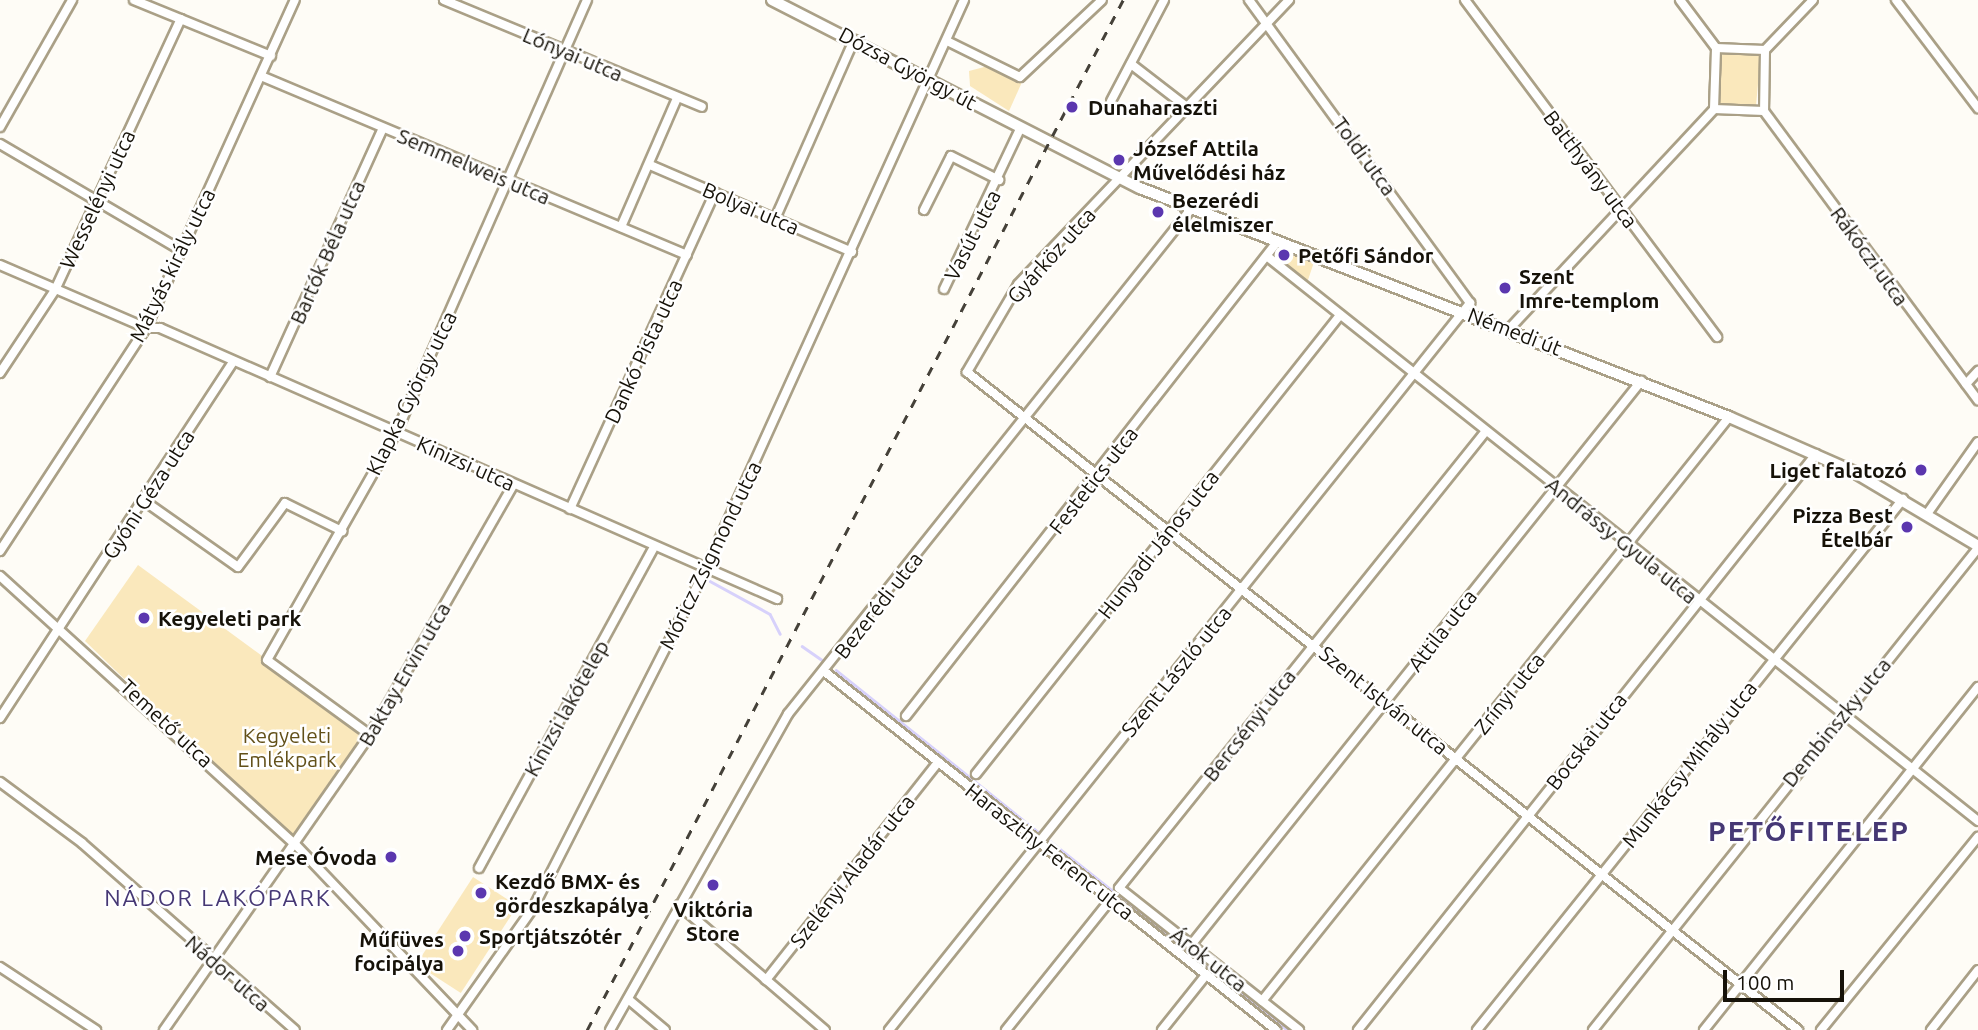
<!DOCTYPE html>
<html>
<head>
<meta charset="utf-8">
<style>
  body { margin:0 }
  #map { position:relative; width:1978px; height:1030px; overflow:hidden; background:#fefcf6; font-family:Ubuntu,sans-serif }
  div>[style] { position:absolute }
  [style*='--x'] { left:calc(var(--x)*1px); top:calc(var(--y)*1px); width:calc(var(--w)*1px); rotate:calc(var(--a)*1deg) }
  .green>* { inset:0; background:#fae8bc; transform-origin:0 0 }
  .stream>* { height:2.5px; margin:-1.25px; padding:0 1.25px; transform-origin:1.25px; border-radius:1.25px; background:#d7d1fb }
  .roads { filter:drop-shadow(2px 0 #aaa087) drop-shadow(-2px 0 #aaa087) drop-shadow(0 2px #aaa087) drop-shadow(0 -2px #aaa087) }
  .minor>* { height:8px; margin:-4px; padding:0 4px; transform-origin:4px; border-radius:4px; background:#fff }
  .major>* { height:10px; margin:-5px; padding:0 5px; transform-origin:5px; border-radius:5px; background:#fff }
  .rail>* { height:2.5px; margin-top:-1.25px; transform-origin:0; background:repeating-linear-gradient(90deg,#454139 0 9px,transparent 0 18px) }
  .dots>* { width:19px; height:19px; translate:-50% -50%; box-sizing:border-box; border:4px solid #fff; border-radius:50% }
  span { translate:-50% -50%; white-space:nowrap; text-align:center; line-height:1.15; -webkit-text-stroke:5px #fff; paint-order:stroke }
  .street-label { font-size:21px; color:#161209 }
  .poi-label { font-size:21px; color:#161209; font-weight:700 }
  .left { translate:0 -50%; text-align:left }
  .right { translate:-100% -50%; text-align:right }
  .park-label { font-size:21px; color:#625019 }
  .neighbourhood-label { font-size:23px; color:#463875; letter-spacing:2px }
  .district-label { font-size:28px; color:#463875; font-weight:700; letter-spacing:2px }
  .scale { position:absolute; left:1723px; top:970px; width:121px; height:32px; box-sizing:border-box; border:4px solid #161209; border-top:0; padding-left:9px; font-size:21px; line-height:24px; white-space:nowrap; color:#161209; -webkit-text-stroke:5px #fff; paint-order:stroke }
</style>
</head>
<body>
<div id="map">
  <div class="green">
    <div style="clip-path:polygon(1723px 49px,1761px 50px,1756px 106px,1721px 105px,1716px 99px)"></div>
    <div style="clip-path:polygon(988px 66px,1022px 82px,1009px 111px,970px 86px,969px 71px)"></div>
    <div style="clip-path:polygon(1286px 251px,1314px 262px,1307px 283px,1280px 260px)"></div>
    <div style="clip-path:polygon(138px 565px,370px 735px,295px 844px,85px 641px)"></div>
    <div style="left:473px;top:877px;width:53px;height:104px;rotate:33deg"></div>
  </div>
  <div class="stream">
    <div style="--x:710;--y:581;--w:68;--a:28.8"></div>
    <div style="--x:770;--y:614;--w:22;--a:63"></div>
    <div style="--x:802;--y:646;--w:28;--a:35"></div>
    <div style="--x:836;--y:670;--w:258;--a:38.7"></div>
    <div style="--x:1050;--y:841;--w:304;--a:38.5"></div>
  </div>
  <div class="roads">
    <div class="minor">
      <div style="--x:134;--y:0;--w:148;--a:22.2"></div>
      <div style="--x:444;--y:0;--w:279;--a:22.5"></div>
      <div style="--x:1289;--y:0;--w:393;--a:133.6"></div>
      <div style="--x:1018;--y:285;--w:101;--a:120.4"></div>
      <div style="--x:967;--y:372;--w:1060;--a:38.37"></div>
      <div style="--x:1465;--y:0;--w:421;--a:53.2"></div>
      <div style="--x:1680;--y:0;--w:60;--a:53.1"></div>
      <div style="--x:1896;--y:0;--w:136;--a:52.8"></div>
      <div style="--x:947;--y:41;--w:81;--a:26.3"></div>
      <div style="--x:1020;--y:77;--w:112;--a:-43.2"></div>
      <div style="--x:1716;--y:48;--w:49;--a:2.3"></div>
      <div style="--x:1765;--y:50;--w:61;--a:90.9"></div>
      <div style="--x:1764;--y:111;--w:50;--a:-177.7"></div>
      <div style="--x:1714;--y:109;--w:61;--a:-88.1"></div>
      <div style="--x:1765;--y:50;--w:69;--a:-46.2"></div>
      <div style="--x:1131;--y:64;--w:72;--a:37.7"></div>
      <div style="--x:261;--y:76;--w:462;--a:22.8"></div>
      <div style="--x:1111;--y:101;--w:114;--a:-62.3"></div>
      <div style="--x:1764;--y:111;--w:360;--a:53.5"></div>
      <div style="--x:0;--y:127;--w:146;--a:-60.4"></div>
      <div style="--x:0;--y:144;--w:210;--a:30.4"></div>
      <div style="--x:650;--y:165;--w:220;--a:23.3"></div>
      <div style="--x:924;--y:210;--w:60;--a:-63.4"></div>
      <div style="--x:951;--y:156;--w:54;--a:26.6"></div>
      <div style="--x:775;--y:219;--w:196;--a:-66.2"></div>
      <div style="--x:621;--y:227;--w:141;--a:-66.5"></div>
      <div style="--x:1268;--y:257;--w:907;--a:38.46"></div>
      <div style="--x:0;--y:265;--w:159;--a:23.3"></div>
      <div style="--x:146;--y:328;--w:14;--a:0"></div>
      <div style="--x:160;--y:328;--w:674;--a:23.71"></div>
      <div style="--x:944;--y:289;--w:179;--a:-64.6"></div>
      <div style="--x:1510;--y:328;--w:299;--a:-47"></div>
      <div style="--x:0;--y:373;--w:100;--a:-56.5"></div>
      <div style="--x:55;--y:290;--w:299;--a:-65.1"></div>
      <div style="--x:270;--y:377;--w:273;--a:-65.6"></div>
      <div style="--x:1966;--y:384;--w:18;--a:-47"></div>
      <div style="--x:143;--y:500;--w:116;--a:35.2"></div>
      <div style="--x:238;--y:567;--w:79;--a:-53.7"></div>
      <div style="--x:285;--y:503;--w:64;--a:26.2"></div>
      <div style="--x:570;--y:509;--w:348;--a:-65.4"></div>
      <div style="--x:1927;--y:514;--w:88;--a:-54.7"></div>
      <div style="--x:0;--y:551;--w:267;--a:-56.8"></div>
      <div style="--x:146;--y:328;--w:360;--a:-65.6"></div>
      <div style="--x:0;--y:576;--w:399;--a:42.3"></div>
      <div style="--x:295;--y:844;--w:257;--a:46.4"></div>
      <div style="--x:825;--y:672;--w:576;--a:38.44"></div>
      <div style="--x:906;--y:716;--w:602;--a:-51.95"></div>
      <div style="--x:0;--y:718;--w:425;--a:-56.8"></div>
      <div style="--x:370;--y:735;--w:127;--a:-143.9"></div>
      <div style="--x:267;--y:660;--w:261;--a:-60.4"></div>
      <div style="--x:396;--y:433;--w:473;--a:-66.2"></div>
      <div style="--x:976;--y:774;--w:586;--a:-51.58"></div>
      <div style="--x:0;--y:782;--w:102;--a:36.6"></div>
      <div style="--x:82;--y:843;--w:283;--a:41.3"></div>
      <div style="--x:479;--y:868;--w:363;--a:-61.4"></div>
      <div style="--x:679;--y:905;--w:192;--a:40.6"></div>
      <div style="--x:1191;--y:945;--w:722;--a:-51.41"></div>
      <div style="--x:0;--y:967;--w:115;--a:33.3"></div>
      <div style="--x:766;--y:980;--w:278;--a:-51.7"></div>
      <div style="--x:628;--y:999;--w:48;--a:40"></div>
      <div style="--x:1262;--y:1001;--w:748;--a:-51.35"></div>
      <div style="--x:164;--y:1030;--w:360;--a:-55.1"></div>
      <div style="--x:370;--y:735;--w:289;--a:-60.2"></div>
      <div style="--x:447;--y:1030;--w:149;--a:-54.8"></div>
      <div style="--x:533;--y:908;--w:378;--a:-63"></div>
      <div style="--x:705;--y:571;--w:627;--a:-65.6"></div>
      <div style="--x:610;--y:1030;--w:363;--a:-60.6"></div>
      <div style="--x:788;--y:714;--w:646;--a:-51.41"></div>
      <div style="--x:889;--y:1030;--w:931;--a:-51.37"></div>
      <div style="--x:1470;--y:303;--w:375;--a:-126.1"></div>
      <div style="--x:1006;--y:1030;--w:168;--a:-51.3"></div>
      <div style="--x:1162;--y:1030;--w:70;--a:-51.3"></div>
      <div style="--x:1299;--y:1030;--w:229;--a:-141.7"></div>
      <div style="--x:1119;--y:888;--w:586;--a:-51.23"></div>
      <div style="--x:1358;--y:1030;--w:736;--a:-51.51"></div>
      <div style="--x:1477;--y:1030;--w:681;--a:-51.26"></div>
      <div style="--x:1593;--y:1030;--w:617;--a:-51.38"></div>
      <div style="--x:1704;--y:1030;--w:439;--a:-51.4"></div>
      <div style="--x:1821;--y:1030;--w:249;--a:-50.9"></div>
      <div style="--x:1931;--y:1030;--w:76;--a:-51.9"></div>
    </div>
    <div class="major">
      <div style="--x:772;--y:0;--w:413;--a:27.1"></div>
      <div style="--x:1140;--y:188;--w:632;--a:21.25"></div>
      <div style="--x:1729;--y:417;--w:137;--a:23.7"></div>
      <div style="--x:1854;--y:472;--w:144;--a:30.8"></div>
    </div>
  </div>
  <div class="rail">
    <div style="--x:587;--y:1030;--w:1161;--a:-62.51"></div>
  </div>
  <div class="dots">
    <div style="left:1072px;top:107px;background:#5b37af"></div>
    <div style="left:1119px;top:160px;background:#5b37af"></div>
    <div style="left:1158px;top:212px;background:#5b37af"></div>
    <div style="left:1284px;top:255px;background:#5b37af"></div>
    <div style="left:1505px;top:288px;background:#5b37af"></div>
    <div style="left:1921px;top:470px;background:#5b37af"></div>
    <div style="left:1907px;top:527px;background:#5b37af"></div>
    <div style="left:144px;top:618px;background:#5b37af"></div>
    <div style="left:391px;top:857px;background:#5b37af"></div>
    <div style="left:713px;top:885px;background:#5b37af"></div>
    <div style="left:481px;top:893px;background:#5b37af"></div>
    <div style="left:465px;top:936px;background:#5b37af"></div>
    <div style="left:458px;top:951px;background:#5b37af"></div>
  </div>
  <div class="street-label">
    <span style="left:573px;top:54px;rotate:23deg">Lónyai utca</span>
    <span style="left:908px;top:68px;rotate:28deg">Dózsa György út</span>
    <span style="left:1365px;top:156px;rotate:54deg">Toldi utca</span>
    <span style="left:474px;top:166px;rotate:23deg">Semmelweis utca</span>
    <span style="left:1591px;top:169px;rotate:53deg">Batthyány utca</span>
    <span style="left:97px;top:199px;rotate:-65deg">Wesselényi utca</span>
    <span style="left:751px;top:208px;rotate:23deg">Bolyai utca</span>
    <span style="left:972px;top:235px;rotate:-63deg">Vasút utca</span>
    <span style="left:327px;top:252px;rotate:-66deg">Bartók Béla utca</span>
    <span style="left:1051px;top:255px;rotate:-48deg">Gyárköz utca</span>
    <span style="left:1870px;top:256px;rotate:54deg">Rákóczi utca</span>
    <span style="left:172px;top:265px;rotate:-64deg">Mátyás király utca</span>
    <span style="left:1515px;top:331px;rotate:21deg">Némedi út</span>
    <span style="left:643px;top:351px;rotate:-65deg">Dankó Pista utca</span>
    <span style="left:411px;top:393px;rotate:-64deg">Klapka György utca</span>
    <span style="left:466px;top:463px;rotate:24deg">Kinizsi utca</span>
    <span style="left:1093px;top:480px;rotate:-52deg">Festetics utca</span>
    <span style="left:148px;top:494px;rotate:-57deg">Gyóni Géza utca</span>
    <span style="left:1622px;top:540px;rotate:39deg">Andrássy Gyula utca</span>
    <span style="left:1158px;top:544px;rotate:-52deg">Hunyadi János utca</span>
    <span style="left:710px;top:555px;rotate:-64deg">Móricz Zsigmond utca</span>
    <span style="left:878px;top:605px;rotate:-52deg">Bezerédi utca</span>
    <span style="left:1442px;top:630px;rotate:-52deg">Attila utca</span>
    <span style="left:1176px;top:671px;rotate:-51deg">Szent László utca</span>
    <span style="left:404px;top:674px;rotate:-60deg">Baktay Ervin utca</span>
    <span style="left:1509px;top:693px;rotate:-51deg">Zrínyi utca</span>
    <span style="left:1384px;top:700px;rotate:39deg">Szent István utca</span>
    <span style="left:566px;top:708px;rotate:-61deg">Kinizsi lakótelep</span>
    <span style="left:1836px;top:722px;rotate:-51deg">Dembinszky utca</span>
    <span style="left:167px;top:723px;rotate:43deg">Temető utca</span>
    <span style="left:1249px;top:725px;rotate:-52deg">Bercsényi utca</span>
    <span style="left:1586px;top:741px;rotate:-52deg">Bocskai utca</span>
    <span style="left:1689px;top:764px;rotate:-52deg">Munkácsy Mihály utca</span>
    <span style="left:1050px;top:851px;rotate:38deg">Haraszthy Ferenc utca</span>
    <span style="left:852px;top:871px;rotate:-52deg">Szelényi Aladár utca</span>
    <span style="left:1209px;top:959px;rotate:38deg">Árok utca</span>
    <span style="left:228px;top:973px;rotate:41deg">Nádor utca</span>
  </div>
  <div class="poi-label">
    <span class="left" style="left:1088px;top:107px">Dunaharaszti</span>
    <span class="left" style="left:1133px;top:160px">József Attila<br>Művelődési ház</span>
    <span class="left" style="left:1172px;top:212px">Bezerédi<br>élelmiszer</span>
    <span class="left" style="left:1298px;top:255px">Petőfi Sándor</span>
    <span class="left" style="left:1519px;top:288px">Szent<br>Imre-templom</span>
    <span class="right" style="left:1907px;top:470px">Liget falatozó</span>
    <span class="right" style="left:1893px;top:527px">Pizza Best<br>Ételbár</span>
    <span class="left" style="left:158px;top:618px">Kegyeleti park</span>
    <span class="right" style="left:377px;top:857px">Mese Óvoda</span>
    <span class="left" style="left:495px;top:893px">Kezdő BMX- és<br>gördeszkapálya</span>
    <span style="left:713px;top:921px">Viktória<br>Store</span>
    <span class="left" style="left:479px;top:936px">Sportjátszótér</span>
    <span class="right" style="left:444px;top:951px">Műfüves<br>focipálya</span>
  </div>
  <div class="park-label">
    <span style="left:287px;top:747px">Kegyeleti<br>Emlékpark</span>
  </div>
  <div class="neighbourhood-label">
    <span style="left:218px;top:898px">NÁDOR LAKÓPARK</span>
  </div>
  <div class="district-label">
    <span style="left:1809px;top:831px">PETŐFITELEP</span>
  </div>
  <div class="scale">100 m</div>
</div>
</body>
</html>
